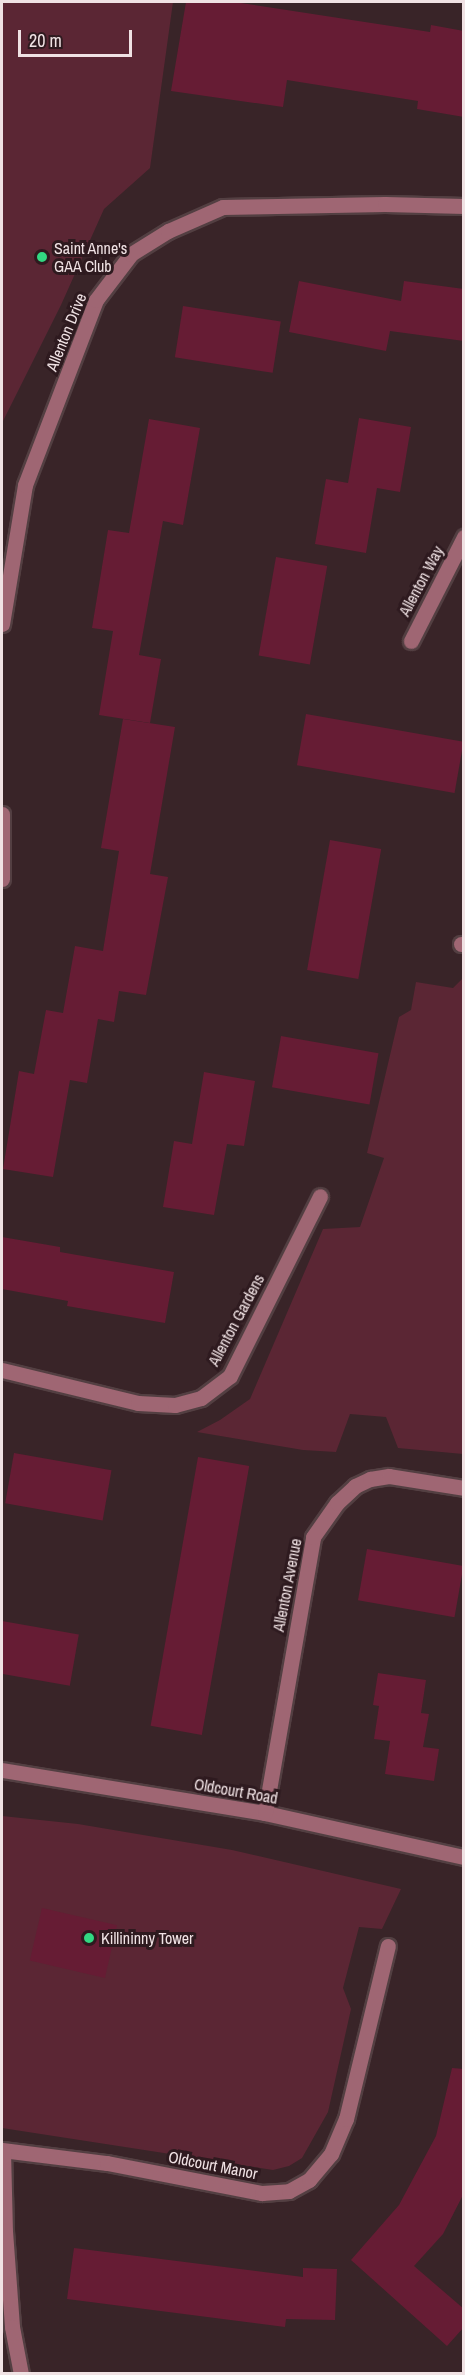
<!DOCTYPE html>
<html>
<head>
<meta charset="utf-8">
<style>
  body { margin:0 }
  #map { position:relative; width:465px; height:2375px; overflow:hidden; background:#392428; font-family:"Archivo Narrow",sans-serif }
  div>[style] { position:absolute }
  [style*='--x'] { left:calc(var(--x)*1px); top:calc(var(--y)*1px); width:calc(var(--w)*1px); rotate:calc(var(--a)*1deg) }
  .green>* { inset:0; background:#5b2634 }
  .building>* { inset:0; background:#661c34; transform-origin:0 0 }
  .roads { filter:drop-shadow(2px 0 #533f42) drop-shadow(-2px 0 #533f42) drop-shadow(0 2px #533f42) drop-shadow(0 -2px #533f42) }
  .minor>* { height:15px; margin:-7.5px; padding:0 7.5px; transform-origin:7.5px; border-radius:7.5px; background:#9f6673 }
  .dots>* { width:16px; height:16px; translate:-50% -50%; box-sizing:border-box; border:3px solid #2e1a1f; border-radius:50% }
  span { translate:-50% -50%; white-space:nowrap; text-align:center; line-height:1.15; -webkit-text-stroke:6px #2e1a1f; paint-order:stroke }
  .poi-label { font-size:16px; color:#f0e2e4 }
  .left { translate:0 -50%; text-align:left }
  .street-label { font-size:16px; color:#f0e2e4 }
  .frame { position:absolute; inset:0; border:3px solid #f0e2e4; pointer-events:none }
  .scale { position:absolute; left:18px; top:30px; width:114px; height:27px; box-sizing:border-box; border:3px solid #f0e2e4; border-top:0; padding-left:8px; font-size:18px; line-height:21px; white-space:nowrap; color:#f0e2e4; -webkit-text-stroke:4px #2e1a1f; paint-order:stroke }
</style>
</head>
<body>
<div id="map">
  <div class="green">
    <div style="clip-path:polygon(2px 2px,173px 2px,150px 168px,104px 209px,61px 305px,3px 421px,2px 431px)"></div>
    <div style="clip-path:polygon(463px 978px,463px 1454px,398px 1448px,386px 1417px,350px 1414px,336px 1452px,303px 1450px,197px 1432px,220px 1420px,250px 1399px,323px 1229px,360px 1227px,384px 1158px,367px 1153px,399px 1017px,411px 1010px,416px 982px,453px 988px)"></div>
    <div style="clip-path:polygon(2px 1816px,78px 1824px,232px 1850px,401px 1889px,382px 1929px,359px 1927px,343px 1988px,351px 2009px,328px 2112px,302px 2158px,289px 2166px,273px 2170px,2px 2128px)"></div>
  </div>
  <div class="building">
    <div style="clip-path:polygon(186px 2px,234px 2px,430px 32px,431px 25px,464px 31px,464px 117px,417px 109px,418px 101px,287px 80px,283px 107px,171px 91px)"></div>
    <div style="clip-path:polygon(299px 281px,401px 301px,404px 281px,464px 289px,464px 341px,390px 331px,386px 351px,289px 332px)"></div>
    <div style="left:183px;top:306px;width:99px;height:52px;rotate:9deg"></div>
    <div style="clip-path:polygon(359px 418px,411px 427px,400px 492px,377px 488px,366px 553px,315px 544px,326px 479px,348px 483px)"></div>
    <div style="clip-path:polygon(149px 419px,200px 428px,183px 525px,163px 521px,139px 655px,161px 659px,150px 723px,99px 715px,113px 631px,92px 628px,108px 530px,129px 533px)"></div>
    <div style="left:276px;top:557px;width:52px;height:100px;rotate:10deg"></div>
    <div style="left:306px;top:714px;width:160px;height:52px;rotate:10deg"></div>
    <div style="clip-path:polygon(123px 719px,175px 727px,150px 874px,168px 877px,146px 995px,119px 991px,114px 1022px,98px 1019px,87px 1083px,70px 1080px,53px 1177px,3px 1169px,19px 1071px,34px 1074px,46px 1010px,63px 1013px,75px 946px,103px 951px,119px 851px,101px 848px)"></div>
    <div style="left:330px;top:840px;width:52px;height:132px;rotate:10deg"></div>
    <div style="left:281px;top:1036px;width:99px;height:52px;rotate:10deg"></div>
    <div style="clip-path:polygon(204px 1072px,255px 1081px,244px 1146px,227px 1144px,214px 1215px,163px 1207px,174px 1141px,192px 1144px)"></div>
    <div style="clip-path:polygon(2px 1237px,60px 1247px,60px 1252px,174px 1272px,165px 1323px,67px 1306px,68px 1301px,2px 1289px)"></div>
    <div style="left:14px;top:1453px;width:99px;height:51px;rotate:10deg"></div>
    <div style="left:198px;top:1457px;width:52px;height:273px;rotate:10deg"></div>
    <div style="left:367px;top:1549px;width:98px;height:52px;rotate:10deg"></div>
    <div style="left:2px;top:1621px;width:78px;height:52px;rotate:10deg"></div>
    <div style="clip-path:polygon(378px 1673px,426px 1680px,421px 1713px,429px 1714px,423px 1747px,439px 1749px,434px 1781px,385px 1774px,390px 1741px,374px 1739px,379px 1706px,373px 1705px)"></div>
    <div style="left:42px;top:1908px;width:77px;height:54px;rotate:13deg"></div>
    <div style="clip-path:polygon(452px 2068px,464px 2069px,464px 2193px,443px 2234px,414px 2266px,464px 2309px,464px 2327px,447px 2346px,351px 2260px,399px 2205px,436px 2136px)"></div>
    <div style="clip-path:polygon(74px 2248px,303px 2277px,303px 2268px,337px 2269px,335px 2320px,286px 2319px,285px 2327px,67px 2299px)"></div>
  </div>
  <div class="roads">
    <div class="minor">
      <div style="--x:2;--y:624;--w:141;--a:-80.6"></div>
      <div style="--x:25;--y:485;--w:198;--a:-69"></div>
      <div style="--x:96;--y:300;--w:58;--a:-52.7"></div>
      <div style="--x:131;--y:254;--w:44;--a:-31.9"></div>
      <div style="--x:168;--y:231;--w:60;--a:-23.6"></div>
      <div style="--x:223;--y:207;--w:162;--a:-1.1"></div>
      <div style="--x:385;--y:204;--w:79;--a:1.5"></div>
      <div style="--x:411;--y:641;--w:117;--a:-63"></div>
      <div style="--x:2;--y:814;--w:65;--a:90"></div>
      <div style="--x:461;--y:944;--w:3;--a:0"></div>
      <div style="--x:2;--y:1370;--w:140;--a:13.6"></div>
      <div style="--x:138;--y:1403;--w:37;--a:3"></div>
      <div style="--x:175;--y:1405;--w:27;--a:-15"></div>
      <div style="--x:201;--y:1398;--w:36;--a:-37"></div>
      <div style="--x:230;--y:1376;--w:201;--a:-63.4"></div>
      <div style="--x:2;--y:1770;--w:266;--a:9.3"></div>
      <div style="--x:265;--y:1813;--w:204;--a:12.5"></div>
      <div style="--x:265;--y:1813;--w:280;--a:-80.1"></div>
      <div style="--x:313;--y:1537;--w:42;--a:-54.8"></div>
      <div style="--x:337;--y:1503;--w:25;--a:-43"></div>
      <div style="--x:355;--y:1486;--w:17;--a:-25"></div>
      <div style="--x:370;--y:1479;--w:19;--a:-9"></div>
      <div style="--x:389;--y:1476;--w:76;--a:9.1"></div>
      <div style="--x:2;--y:2150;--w:106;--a:7.1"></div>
      <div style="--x:107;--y:2163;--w:158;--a:11"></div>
      <div style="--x:262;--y:2193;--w:27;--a:-4"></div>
      <div style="--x:289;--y:2191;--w:23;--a:-29"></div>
      <div style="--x:309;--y:2180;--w:34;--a:-50"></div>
      <div style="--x:331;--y:2154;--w:38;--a:-67"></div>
      <div style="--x:346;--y:2119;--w:178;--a:-76.4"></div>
      <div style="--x:3;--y:2151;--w:80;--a:88.6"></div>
      <div style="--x:5;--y:2231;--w:96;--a:85.8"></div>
      <div style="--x:12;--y:2327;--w:48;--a:79.2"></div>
    </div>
  </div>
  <div class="dots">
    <div style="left:42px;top:257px;background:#32d882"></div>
    <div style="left:89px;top:1938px;background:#32d882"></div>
  </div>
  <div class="poi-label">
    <span class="left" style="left:54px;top:257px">Saint Anne's<br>GAA Club</span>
    <span class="left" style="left:101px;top:1938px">Killininny Tower</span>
  </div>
  <div class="street-label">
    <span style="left:66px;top:332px;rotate:-68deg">Allenton Drive</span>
    <span style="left:421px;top:581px;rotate:-62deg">Allenton Way</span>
    <span style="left:236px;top:1320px;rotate:-62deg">Allenton Gardens</span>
    <span style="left:287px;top:1585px;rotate:-79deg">Allenton Avenue</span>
    <span style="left:236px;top:1791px;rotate:10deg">Oldcourt Road</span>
    <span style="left:213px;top:2165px;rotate:11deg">Oldcourt Manor</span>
  </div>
  <div class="frame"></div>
  <div class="scale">20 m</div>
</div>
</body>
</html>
